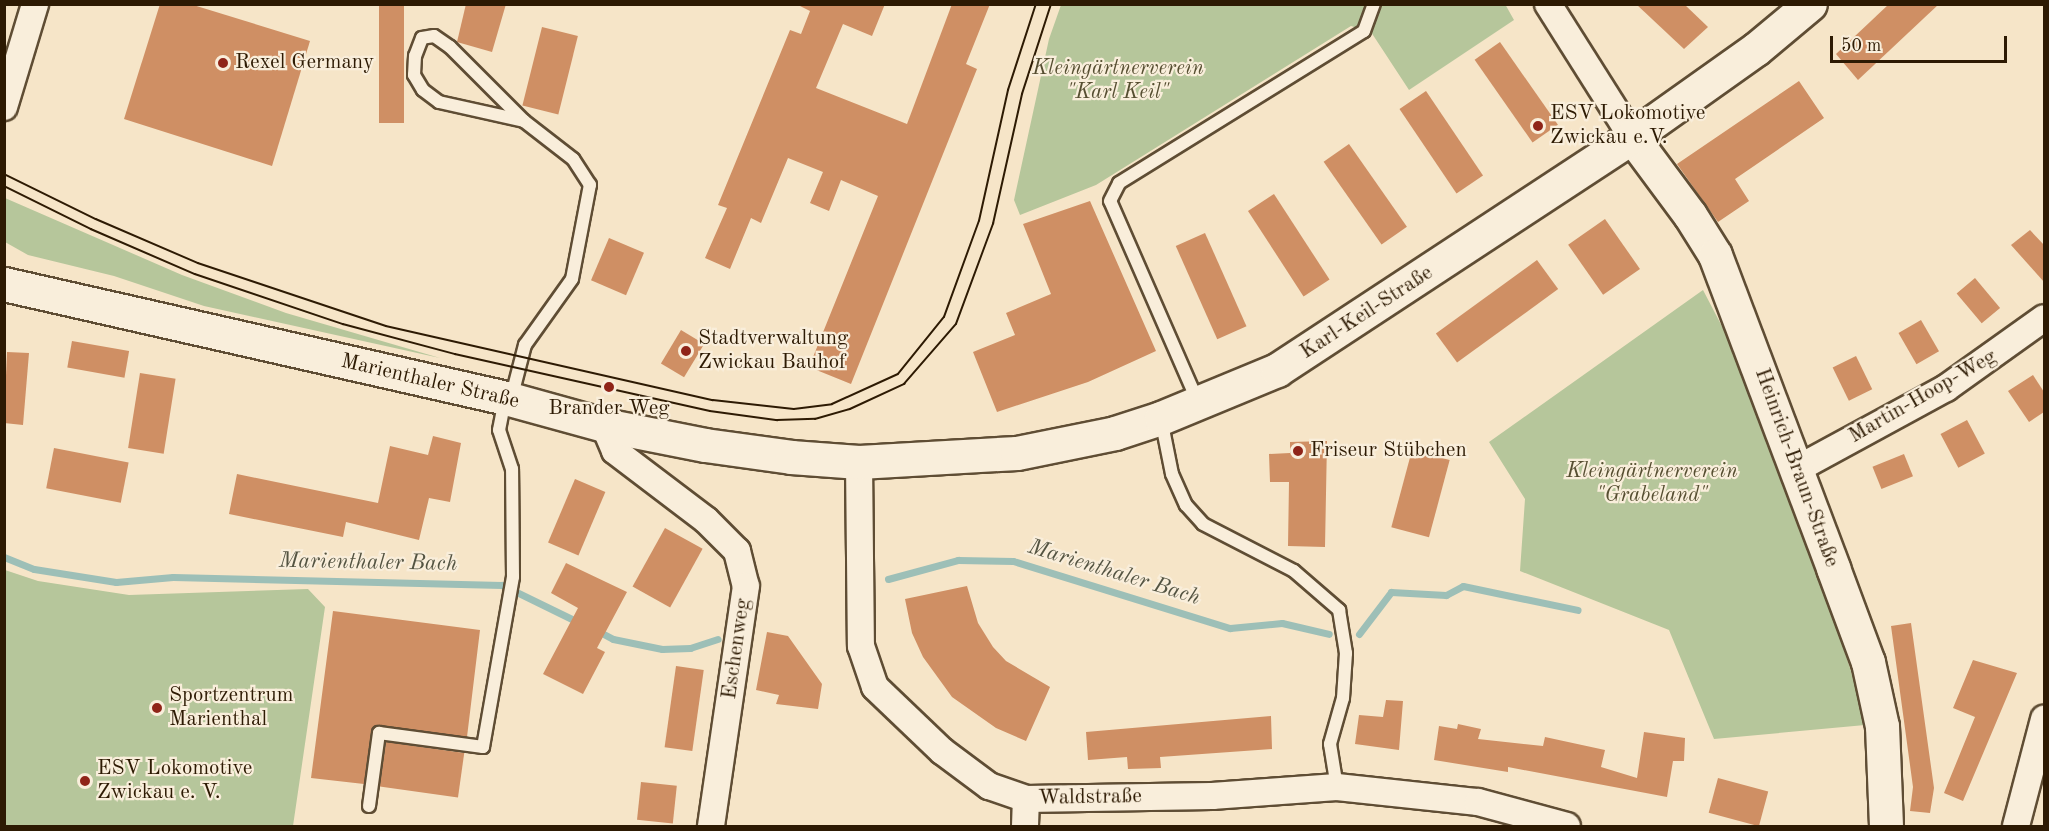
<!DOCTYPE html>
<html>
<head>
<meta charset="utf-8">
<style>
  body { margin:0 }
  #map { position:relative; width:2049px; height:831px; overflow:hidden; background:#f6e5c8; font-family:"Old Standard TT",serif }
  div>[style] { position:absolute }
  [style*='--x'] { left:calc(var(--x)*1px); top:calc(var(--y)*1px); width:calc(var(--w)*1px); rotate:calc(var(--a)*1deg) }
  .green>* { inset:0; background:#b6c69b }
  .stream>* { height:7px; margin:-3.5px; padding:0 3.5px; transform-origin:3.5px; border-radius:3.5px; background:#9dbfb7 }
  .building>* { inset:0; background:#cf8f64; transform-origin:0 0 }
  .roads { filter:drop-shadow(2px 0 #5f4d34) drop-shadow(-2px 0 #5f4d34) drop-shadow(0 2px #5f4d34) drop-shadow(0 -2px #5f4d34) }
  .lane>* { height:12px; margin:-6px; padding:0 6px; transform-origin:6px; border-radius:6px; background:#f9eedb }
  .street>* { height:26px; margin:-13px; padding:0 13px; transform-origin:13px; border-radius:13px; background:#f9eedb }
  .secondary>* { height:33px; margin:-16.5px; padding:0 16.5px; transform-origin:16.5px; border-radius:16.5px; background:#f9eedb }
  .tram>* { height:1.5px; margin:-0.75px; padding:0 0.75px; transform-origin:0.75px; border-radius:0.75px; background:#2d1a03 }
  .dots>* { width:16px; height:16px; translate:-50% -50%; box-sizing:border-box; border:3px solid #f9eedb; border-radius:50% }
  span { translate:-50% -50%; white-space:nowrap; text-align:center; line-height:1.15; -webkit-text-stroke:4.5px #f9eedb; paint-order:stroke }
  .poi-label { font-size:21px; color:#2d1a03 }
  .left { translate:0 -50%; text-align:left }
  .park-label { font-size:21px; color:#564e31; font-style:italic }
  .street-label { font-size:21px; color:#2d1a03 }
  .water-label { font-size:22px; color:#545442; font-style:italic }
  .frame { position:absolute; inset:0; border:6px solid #2d1a03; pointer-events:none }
  .scale { position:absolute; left:1830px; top:36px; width:177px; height:27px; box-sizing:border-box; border:3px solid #2d1a03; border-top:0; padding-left:8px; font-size:18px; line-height:21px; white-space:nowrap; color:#2d1a03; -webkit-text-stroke:4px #f9eedb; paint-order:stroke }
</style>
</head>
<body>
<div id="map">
  <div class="green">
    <div style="clip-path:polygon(1505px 4px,1514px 20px,1409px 90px,1371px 32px,1351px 26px,1096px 185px,1020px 215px,1014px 200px,1049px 39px,1061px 5px)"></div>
    <div style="clip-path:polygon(5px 198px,182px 275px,286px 313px,440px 358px,204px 306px,114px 276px,28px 255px,5px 242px)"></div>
    <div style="clip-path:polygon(1703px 290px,1751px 382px,1786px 476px,1851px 671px,1865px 725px,1714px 739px,1669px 630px,1520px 571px,1525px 499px,1489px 442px)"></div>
    <div style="clip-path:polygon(5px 570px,38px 581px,129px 595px,308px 589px,325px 607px,293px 826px,5px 826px)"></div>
  </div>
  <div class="stream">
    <div style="--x:4;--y:557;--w:32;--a:22"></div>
    <div style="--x:34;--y:569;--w:83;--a:9"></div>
    <div style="--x:116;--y:582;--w:57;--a:-5"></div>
    <div style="--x:173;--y:577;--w:329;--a:1.4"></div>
    <div style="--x:502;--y:585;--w:85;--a:26"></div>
    <div style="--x:888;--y:579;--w:73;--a:-15.2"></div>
    <div style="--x:958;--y:560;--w:55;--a:1"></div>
    <div style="--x:1013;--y:561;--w:227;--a:17.2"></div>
    <div style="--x:1230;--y:628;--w:52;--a:-5.5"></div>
    <div style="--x:1282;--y:623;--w:48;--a:13.2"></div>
    <div style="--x:596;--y:630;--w:19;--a:28"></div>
    <div style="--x:613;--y:639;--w:50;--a:11.5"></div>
    <div style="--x:662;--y:649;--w:28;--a:-2"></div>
    <div style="--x:690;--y:648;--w:29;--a:-18"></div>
    <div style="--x:1359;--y:634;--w:53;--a:-52.7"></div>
    <div style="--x:1391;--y:592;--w:55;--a:3.1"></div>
    <div style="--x:1446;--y:595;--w:19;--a:-28"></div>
    <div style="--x:1463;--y:586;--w:117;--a:11.8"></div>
  </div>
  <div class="building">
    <div style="clip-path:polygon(160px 4px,190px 4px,310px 41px,272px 166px,124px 119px)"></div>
    <div style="left:379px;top:4px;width:25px;height:119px"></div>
    <div style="clip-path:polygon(466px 4px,506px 4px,492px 52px,457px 42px)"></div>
    <div style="clip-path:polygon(796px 4px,885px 4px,872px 36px,843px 24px,816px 88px,907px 124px,952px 4px,990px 4px,966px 64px,977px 69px,851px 384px,809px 367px,878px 196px,841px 180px,829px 211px,810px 203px,823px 172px,788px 158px,761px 223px,751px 218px,730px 269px,705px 258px,727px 208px,718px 205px,790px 30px,801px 34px,810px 11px)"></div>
    <div style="clip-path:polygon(1636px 4px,1684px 4px,1708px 27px,1684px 49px)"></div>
    <div style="clip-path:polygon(1889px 4px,1939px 4px,1858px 80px,1836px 54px)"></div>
    <div style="left:542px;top:27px;width:37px;height:81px;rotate:14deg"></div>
    <div style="left:1500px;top:42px;width:101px;height:31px;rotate:55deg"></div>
    <div style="clip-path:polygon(1799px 81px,1824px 118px,1735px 179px,1749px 201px,1718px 222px,1677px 164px)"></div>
    <div style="left:1426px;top:91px;width:102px;height:32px;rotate:56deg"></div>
    <div style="left:1349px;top:144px;width:101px;height:31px;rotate:55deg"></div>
    <div style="left:1274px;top:194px;width:102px;height:31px;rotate:57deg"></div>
    <div style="clip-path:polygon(1090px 201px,1156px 351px,1088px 382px,997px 412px,973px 352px,1015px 335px,1006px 313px,1051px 294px,1023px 224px)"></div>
    <div style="left:1605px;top:219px;width:61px;height:45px;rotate:55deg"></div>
    <div style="clip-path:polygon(2030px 230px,2044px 245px,2044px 282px,2011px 245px)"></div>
    <div style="left:1205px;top:233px;width:102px;height:32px;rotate:66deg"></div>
    <div style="left:609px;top:238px;width:38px;height:46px;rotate:23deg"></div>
    <div style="left:1537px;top:260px;width:36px;height:125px;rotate:54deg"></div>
    <div style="left:1975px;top:278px;width:39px;height:24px;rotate:50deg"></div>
    <div style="left:1921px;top:320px;width:36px;height:26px;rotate:60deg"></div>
    <div style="left:681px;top:330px;width:27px;height:39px;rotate:31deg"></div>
    <div style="left:72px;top:341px;width:58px;height:27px;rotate:10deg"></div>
    <div style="clip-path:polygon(7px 352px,29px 353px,23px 425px,4px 423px)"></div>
    <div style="left:1856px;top:356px;width:37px;height:26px;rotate:64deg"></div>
    <div style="left:140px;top:373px;width:36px;height:76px;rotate:9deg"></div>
    <div style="clip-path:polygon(2033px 375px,2044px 392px,2044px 412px,2029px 422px,2008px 391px)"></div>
    <div style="left:1967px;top:420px;width:38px;height:30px;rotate:62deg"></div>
    <div style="clip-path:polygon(433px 436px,461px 443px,450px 502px,429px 498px,419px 540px,346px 522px,343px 537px,229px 514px,237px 474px,378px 503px,390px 446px,428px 455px)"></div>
    <div style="clip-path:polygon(1327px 441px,1325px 547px,1288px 546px,1289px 482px,1270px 482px,1269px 454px,1290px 453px,1290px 442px)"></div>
    <div style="left:54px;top:448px;width:76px;height:41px;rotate:11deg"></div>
    <div style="left:1412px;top:450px;width:39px;height:80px;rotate:15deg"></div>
    <div style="left:1904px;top:454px;width:24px;height:34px;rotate:68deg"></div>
    <div style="left:575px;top:479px;width:33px;height:69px;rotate:23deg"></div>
    <div style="left:665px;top:528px;width:43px;height:67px;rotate:29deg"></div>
    <div style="clip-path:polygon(566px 563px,627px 592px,597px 648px,605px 652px,583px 694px,543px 674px,578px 608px,551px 593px)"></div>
    <div style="clip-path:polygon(967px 586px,978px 623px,993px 647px,1006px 661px,1050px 687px,1026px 741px,996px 728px,952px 697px,923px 657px,912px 633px,905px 599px)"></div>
    <div style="clip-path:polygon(333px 611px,480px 630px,467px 737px,376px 725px,371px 732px,364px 784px,311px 778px)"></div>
    <div style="clip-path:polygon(1911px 623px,1934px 788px,1930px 813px,1910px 811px,1913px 787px,1891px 626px)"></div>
    <div style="clip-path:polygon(767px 632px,788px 636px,822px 684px,818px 709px,776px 704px,779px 695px,756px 690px)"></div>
    <div style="clip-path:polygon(1973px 660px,2017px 673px,1963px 801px,1944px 793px,1975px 717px,1953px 708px)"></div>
    <div style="left:676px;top:666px;width:28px;height:82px;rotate:8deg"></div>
    <div style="clip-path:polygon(1386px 700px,1403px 701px,1399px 750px,1355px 744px,1359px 715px,1383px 717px)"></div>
    <div style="clip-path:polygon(1271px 716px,1272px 749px,1160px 757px,1161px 768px,1128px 769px,1127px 757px,1088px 760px,1086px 732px)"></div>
    <div style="clip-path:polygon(1458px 724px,1481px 729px,1478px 739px,1543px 746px,1545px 737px,1605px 750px,1601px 767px,1637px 778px,1644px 732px,1685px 738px,1684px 761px,1673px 761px,1667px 797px,1508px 767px,1508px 772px,1434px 760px,1439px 726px,1457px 729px)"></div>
    <div style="left:386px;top:742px;width:79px;height:45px;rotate:8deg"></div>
    <div style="left:1718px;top:778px;width:52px;height:36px;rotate:15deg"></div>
    <div style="left:641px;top:782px;width:36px;height:38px;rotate:6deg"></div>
  </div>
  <div class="roads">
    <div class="lane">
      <div style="--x:511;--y:399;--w:56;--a:-75.5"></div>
      <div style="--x:525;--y:345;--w:81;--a:-54.5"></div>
      <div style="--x:572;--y:279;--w:96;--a:-79.2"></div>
      <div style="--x:590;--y:185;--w:31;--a:-123"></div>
      <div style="--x:573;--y:159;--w:62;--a:-142.2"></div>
      <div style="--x:524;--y:121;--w:105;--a:-135"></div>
      <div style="--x:450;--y:47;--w:19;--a:-145"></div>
      <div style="--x:434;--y:36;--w:12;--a:171"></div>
      <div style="--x:422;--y:38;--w:19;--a:111"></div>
      <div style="--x:415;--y:56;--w:19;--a:93"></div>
      <div style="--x:414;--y:75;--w:17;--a:59"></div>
      <div style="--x:423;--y:90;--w:20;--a:37"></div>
      <div style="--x:439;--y:102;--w:87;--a:12.6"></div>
      <div style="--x:1198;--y:402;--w:219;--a:-113.6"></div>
      <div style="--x:1110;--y:201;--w:20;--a:-63"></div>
      <div style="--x:1119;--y:183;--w:288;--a:-31.8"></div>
      <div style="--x:1364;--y:31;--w:29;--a:-70"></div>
      <div style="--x:1161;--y:419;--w:56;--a:78.7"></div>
      <div style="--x:1172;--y:474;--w:34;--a:66"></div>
      <div style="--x:1186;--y:505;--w:25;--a:48"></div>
      <div style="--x:1203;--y:524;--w:102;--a:27.3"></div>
      <div style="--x:1294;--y:571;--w:60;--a:40.9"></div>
      <div style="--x:1339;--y:610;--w:44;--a:80.8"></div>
      <div style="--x:1346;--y:653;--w:45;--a:93.8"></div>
      <div style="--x:1343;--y:698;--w:48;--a:105.8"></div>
      <div style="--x:1330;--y:744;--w:44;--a:80.8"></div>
      <div style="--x:369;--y:806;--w:74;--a:-82.2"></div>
      <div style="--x:379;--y:733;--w:105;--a:7.7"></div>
      <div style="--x:483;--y:747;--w:173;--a:-80"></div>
      <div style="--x:513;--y:577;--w:108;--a:-90.5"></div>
      <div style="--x:512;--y:469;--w:41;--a:-108.4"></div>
      <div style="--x:499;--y:430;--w:31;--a:-79"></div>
    </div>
    <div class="street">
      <div style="--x:1548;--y:4;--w:157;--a:57.7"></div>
      <div style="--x:4;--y:107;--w:108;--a:-73.2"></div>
      <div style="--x:604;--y:425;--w:28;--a:67"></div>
      <div style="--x:615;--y:451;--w:114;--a:37.2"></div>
      <div style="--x:706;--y:520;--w:44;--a:45"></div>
      <div style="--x:737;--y:551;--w:36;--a:76"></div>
      <div style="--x:746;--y:586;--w:243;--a:98.3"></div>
      <div style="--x:859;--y:462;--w:184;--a:89.4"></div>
      <div style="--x:861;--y:646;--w:43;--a:71.1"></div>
      <div style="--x:875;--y:687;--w:93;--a:43.7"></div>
      <div style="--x:942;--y:751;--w:59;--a:36.7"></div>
      <div style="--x:989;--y:786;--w:39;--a:19"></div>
      <div style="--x:1026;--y:799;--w:186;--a:-0.9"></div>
      <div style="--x:1212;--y:796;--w:125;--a:-4.1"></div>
      <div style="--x:1337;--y:787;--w:142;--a:6.1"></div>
      <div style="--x:1478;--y:802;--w:92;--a:15.1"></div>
      <div style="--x:1797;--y:469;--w:170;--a:-28.5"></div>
      <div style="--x:1946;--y:388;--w:120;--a:-35.5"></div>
      <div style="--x:1025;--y:826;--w:27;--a:-88"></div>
      <div style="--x:2016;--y:826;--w:111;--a:-75.3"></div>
    </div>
    <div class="secondary">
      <div style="--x:1632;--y:137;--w:97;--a:53.4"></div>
      <div style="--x:1690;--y:215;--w:47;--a:58"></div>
      <div style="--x:1715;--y:255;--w:335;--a:69.3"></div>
      <div style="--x:1833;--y:568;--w:100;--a:69.6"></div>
      <div style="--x:1868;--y:662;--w:66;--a:77.7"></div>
      <div style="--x:1882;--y:726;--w:100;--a:87.7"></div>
      <div style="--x:4;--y:284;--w:515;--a:12.79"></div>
      <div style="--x:506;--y:398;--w:102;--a:15.4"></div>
      <div style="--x:604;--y:425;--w:103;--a:11.2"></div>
      <div style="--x:705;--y:445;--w:87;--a:7.9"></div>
      <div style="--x:791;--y:457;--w:68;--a:4.2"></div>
      <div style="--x:859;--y:462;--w:158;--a:-3.3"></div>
      <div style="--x:1017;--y:453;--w:100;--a:-11.5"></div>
      <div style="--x:1115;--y:433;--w:48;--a:-18.1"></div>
      <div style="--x:1161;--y:418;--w:126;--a:-22.5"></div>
      <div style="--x:1277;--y:370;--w:425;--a:-33.3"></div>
      <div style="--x:1632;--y:137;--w:152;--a:-35.4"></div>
      <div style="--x:1756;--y:49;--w:70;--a:-39.8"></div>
    </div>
  </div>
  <div class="tram">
    <div style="--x:4;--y:174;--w:102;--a:26.1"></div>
    <div style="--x:96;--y:219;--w:111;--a:23.3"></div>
    <div style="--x:198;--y:263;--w:198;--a:18.5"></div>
    <div style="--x:386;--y:326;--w:335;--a:12.8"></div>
    <div style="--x:713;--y:400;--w:81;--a:6.3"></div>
    <div style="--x:794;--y:409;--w:38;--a:-7"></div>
    <div style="--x:832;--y:404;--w:72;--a:-24.4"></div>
    <div style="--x:898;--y:374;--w:73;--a:-51.1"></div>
    <div style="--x:944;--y:317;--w:102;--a:-70"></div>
    <div style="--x:979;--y:221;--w:134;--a:-77.5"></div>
    <div style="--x:1008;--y:90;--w:90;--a:-72"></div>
    <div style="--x:4;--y:186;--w:97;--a:26.3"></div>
    <div style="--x:91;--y:229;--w:113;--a:23.4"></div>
    <div style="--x:195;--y:274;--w:156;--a:18.7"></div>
    <div style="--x:343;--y:324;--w:116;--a:15"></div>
    <div style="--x:455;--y:354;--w:261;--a:12.6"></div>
    <div style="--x:710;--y:411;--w:68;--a:7.7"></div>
    <div style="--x:777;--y:420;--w:38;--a:-2"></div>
    <div style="--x:815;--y:419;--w:36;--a:-16"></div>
    <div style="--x:850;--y:409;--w:60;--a:-24.8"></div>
    <div style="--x:904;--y:384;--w:79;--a:-49.1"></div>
    <div style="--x:956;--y:324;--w:107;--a:-69.7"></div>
    <div style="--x:993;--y:224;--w:133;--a:-77.4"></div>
    <div style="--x:1022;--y:94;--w:95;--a:-72.1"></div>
  </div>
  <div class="dots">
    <div style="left:223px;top:63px;background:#8f2418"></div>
    <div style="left:1538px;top:126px;background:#8f2418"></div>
    <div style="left:686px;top:351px;background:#8f2418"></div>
    <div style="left:609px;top:387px;background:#8f2418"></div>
    <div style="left:1298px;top:451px;background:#8f2418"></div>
    <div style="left:157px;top:708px;background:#8f2418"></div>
    <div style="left:85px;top:781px;background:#8f2418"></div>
  </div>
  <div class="poi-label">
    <span class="left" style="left:235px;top:63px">Rexel Germany</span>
    <span class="left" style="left:1550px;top:126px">ESV Lokomotive<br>Zwickau e.V.</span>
    <span class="left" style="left:698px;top:351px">Stadtverwaltung<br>Zwickau Bauhof</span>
    <span style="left:609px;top:409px">Brander Weg</span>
    <span class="left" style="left:1310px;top:451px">Friseur Stübchen</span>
    <span class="left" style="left:169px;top:708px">Sportzentrum<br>Marienthal</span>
    <span class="left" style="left:97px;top:781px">ESV Lokomotive<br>Zwickau e. V.</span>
  </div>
  <div class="park-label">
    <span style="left:1118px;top:81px">Kleingärtnerverein<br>"Karl Keil"</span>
    <span style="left:1652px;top:484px">Kleingärtnerverein<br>"Grabeland"</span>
  </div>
  <div class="street-label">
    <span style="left:1367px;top:313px;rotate:-33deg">Karl-Keil-Straße</span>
    <span style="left:430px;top:382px;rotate:13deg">Marienthaler Straße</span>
    <span style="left:1923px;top:397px;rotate:-30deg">Martin-Hoop-Weg</span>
    <span style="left:1796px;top:468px;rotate:70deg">Heinrich-Braun-Straße</span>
    <span style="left:737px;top:649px;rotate:-82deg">Eschenweg</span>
    <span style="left:1090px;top:798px;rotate:-1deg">Waldstraße</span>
  </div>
  <div class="water-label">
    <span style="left:368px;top:563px;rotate:1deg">Marienthaler Bach</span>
    <span style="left:1114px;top:573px;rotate:17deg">Marienthaler Bach</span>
  </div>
  <div class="frame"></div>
  <div class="scale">50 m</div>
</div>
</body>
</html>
